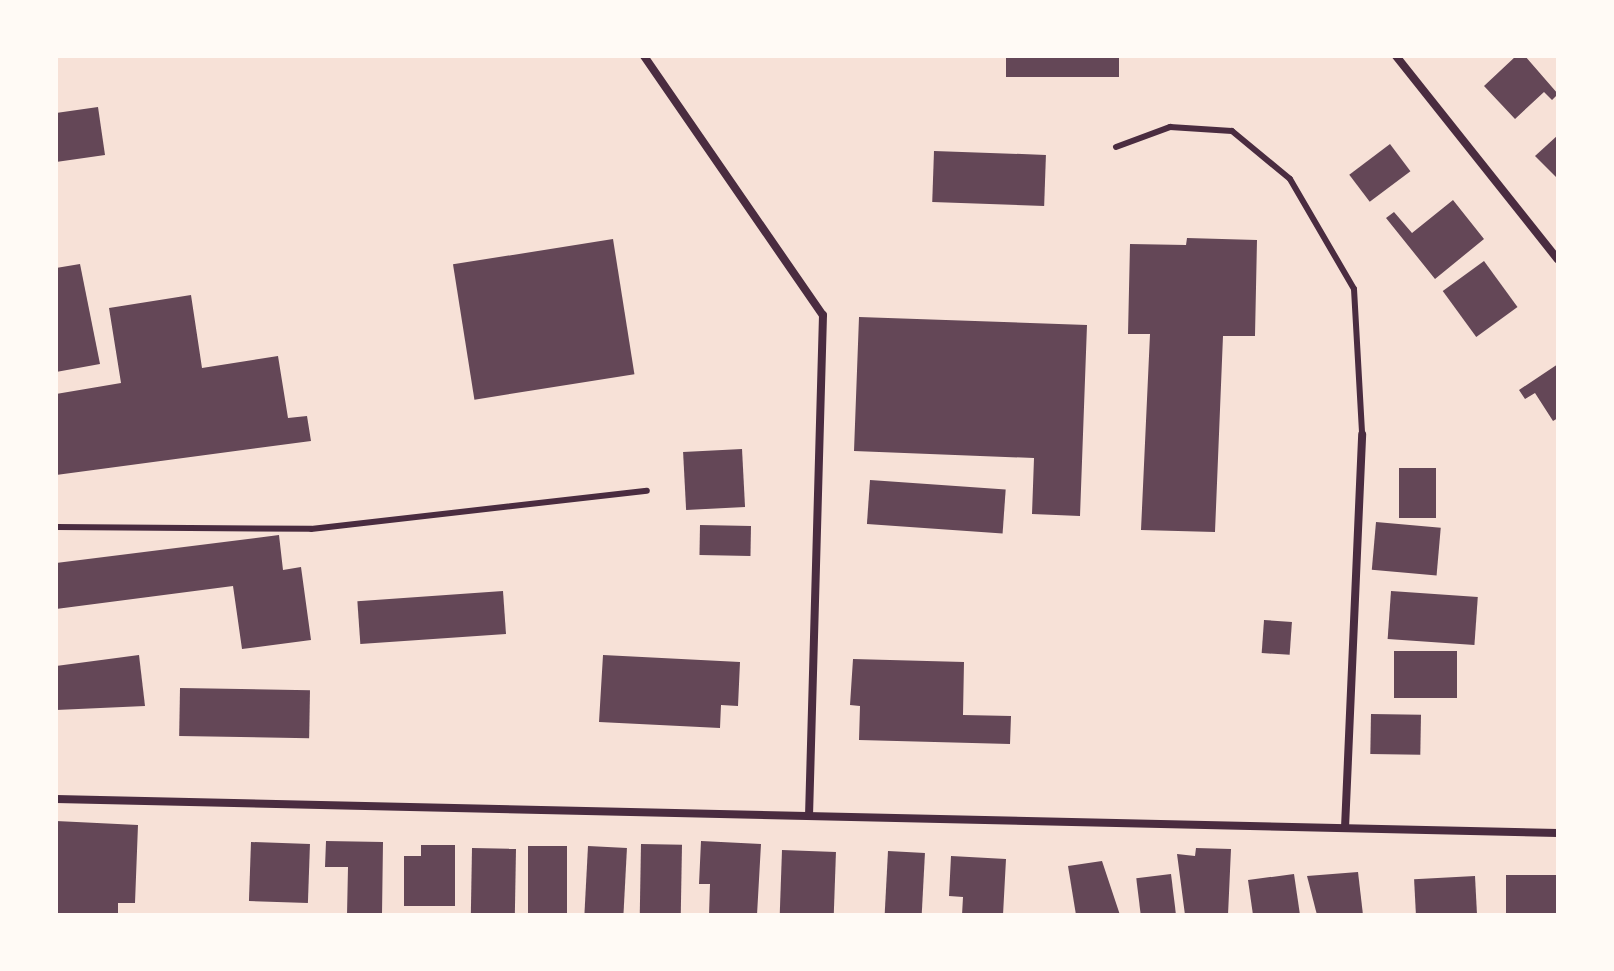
<!DOCTYPE html>
<html>
<head>
<meta charset="utf-8">
<style>
  body { margin:0 }
  #map { position:relative; width:1614px; height:971px; overflow:hidden; background:#f7e1d7; font-family:"Archivo Narrow",sans-serif }
  div>[style] { position:absolute }
  [style*='--x'] { left:calc(var(--x)*1px); top:calc(var(--y)*1px); width:calc(var(--w)*1px); rotate:calc(var(--a)*1deg) }
  .building>* { inset:0; background:#644757; transform-origin:0 0 }
  .service>* { height:6px; margin:-3px; padding:0 3px; transform-origin:3px; border-radius:3px; background:#4a2c40 }
  .minor>* { height:8px; margin:-4px; padding:0 4px; transform-origin:4px; border-radius:4px; background:#4a2c40 }
  span { translate:-50% -50%; white-space:nowrap; text-align:center; line-height:1.15; -webkit-text-stroke:6px #fffaf5; paint-order:stroke }
  .frame { position:absolute; inset:0; border:58px solid #fffaf5; pointer-events:none }
</style>
</head>
<body>
<div id="map">
  <div class="building">
    <div style="left:1006px;top:56px;width:113px;height:21px"></div>
    <div style="clip-path:polygon(1516px 56px,1525px 56px,1558px 94px,1552px 100px,1544px 92px,1515px 119px,1484px 86px)"></div>
    <div style="clip-path:polygon(98px 107px,105px 155px,56px 162px,56px 113px)"></div>
    <div style="clip-path:polygon(1558px 135px,1558px 179px,1535px 156px)"></div>
    <div style="left:1390px;top:144px;width:34px;height:51px;rotate:53deg"></div>
    <div style="left:934px;top:151px;width:112px;height:51px;rotate:2deg"></div>
    <div style="clip-path:polygon(1453px 200px,1484px 239px,1435px 279px,1386px 218px,1394px 212px,1412px 233px)"></div>
    <div style="clip-path:polygon(1187px 238px,1257px 240px,1255px 336px,1223px 336px,1215px 532px,1141px 530px,1150px 334px,1128px 334px,1130px 244px,1186px 245px)"></div>
    <div style="left:613px;top:239px;width:137px;height:162px;rotate:81deg"></div>
    <div style="left:1484px;top:261px;width:57px;height:51px;rotate:54deg"></div>
    <div style="clip-path:polygon(80px 264px,100px 364px,56px 372px,56px 268px)"></div>
    <div style="clip-path:polygon(191px 295px,202px 368px,278px 356px,288px 418px,307px 416px,311px 441px,56px 475px,56px 394px,121px 383px,109px 308px)"></div>
    <div style="clip-path:polygon(859px 317px,1087px 325px,1080px 516px,1032px 514px,1034px 458px,854px 451px)"></div>
    <div style="clip-path:polygon(1558px 364px,1558px 418px,1553px 421px,1535px 393px,1525px 399px,1519px 390px)"></div>
    <div style="left:742px;top:449px;width:58px;height:59px;rotate:87deg"></div>
    <div style="left:1399px;top:468px;width:37px;height:50px"></div>
    <div style="left:870px;top:480px;width:136px;height:44px;rotate:4deg"></div>
    <div style="left:1376px;top:522px;width:65px;height:48px;rotate:5deg"></div>
    <div style="left:700px;top:525px;width:51px;height:30px;rotate:1deg"></div>
    <div style="clip-path:polygon(279px 535px,283px 570px,301px 567px,311px 640px,242px 649px,233px 586px,56px 609px,56px 563px)"></div>
    <div style="left:503px;top:591px;width:43px;height:146px;rotate:86deg"></div>
    <div style="left:1391px;top:591px;width:87px;height:48px;rotate:4deg"></div>
    <div style="left:1264px;top:620px;width:28px;height:33px;rotate:4deg"></div>
    <div style="left:1394px;top:651px;width:63px;height:47px"></div>
    <div style="clip-path:polygon(139px 655px,145px 706px,56px 710px,56px 666px)"></div>
    <div style="clip-path:polygon(603px 655px,740px 662px,738px 706px,721px 705px,720px 728px,599px 722px)"></div>
    <div style="clip-path:polygon(853px 659px,964px 662px,963px 715px,1011px 716px,1010px 744px,859px 740px,860px 706px,850px 705px)"></div>
    <div style="left:180px;top:688px;width:130px;height:48px;rotate:1deg"></div>
    <div style="left:1371px;top:714px;width:50px;height:40px;rotate:1deg"></div>
    <div style="clip-path:polygon(56px 821px,138px 825px,135px 903px,118px 903px,118px 915px,56px 915px)"></div>
    <div style="clip-path:polygon(326px 841px,383px 842px,382px 915px,347px 915px,348px 867px,325px 867px)"></div>
    <div style="clip-path:polygon(701px 841px,761px 844px,757px 915px,709px 915px,710px 884px,699px 884px)"></div>
    <div style="left:251px;top:842px;width:59px;height:59px;rotate:2deg"></div>
    <div style="left:641px;top:844px;width:41px;height:71px;rotate:1deg"></div>
    <div style="clip-path:polygon(421px 845px,455px 845px,455px 906px,404px 906px,404px 856px,421px 856px)"></div>
    <div style="left:528px;top:846px;width:39px;height:69px"></div>
    <div style="left:588px;top:846px;width:39px;height:69px;rotate:3deg"></div>
    <div style="left:472px;top:848px;width:44px;height:67px;rotate:1deg"></div>
    <div style="clip-path:polygon(1196px 848px,1231px 849px,1228px 915px,1185px 915px,1177px 854px,1195px 856px)"></div>
    <div style="left:782px;top:850px;width:54px;height:65px;rotate:2deg"></div>
    <div style="left:888px;top:851px;width:37px;height:64px;rotate:3deg"></div>
    <div style="clip-path:polygon(951px 856px,1006px 859px,1003px 915px,962px 915px,963px 897px,949px 896px)"></div>
    <div style="clip-path:polygon(1102px 861px,1120px 915px,1076px 915px,1068px 866px)"></div>
    <div style="clip-path:polygon(1358px 872px,1363px 915px,1317px 915px,1307px 876px)"></div>
    <div style="left:1171px;top:874px;width:41px;height:35px;rotate:83deg"></div>
    <div style="clip-path:polygon(1294px 874px,1300px 915px,1253px 915px,1248px 880px)"></div>
    <div style="left:1558px;top:875px;width:40px;height:52px;rotate:90deg"></div>
    <div style="left:1475px;top:876px;width:39px;height:61px;rotate:87deg"></div>
  </div>
  <div class="service">
    <div style="--x:1116;--y:147;--w:58;--a:-20.3"></div>
    <div style="--x:1170;--y:127;--w:62;--a:3.7"></div>
    <div style="--x:1232;--y:131;--w:75;--a:39.6"></div>
    <div style="--x:1290;--y:179;--w:127;--a:59.8"></div>
    <div style="--x:1354;--y:289;--w:145;--a:86.8"></div>
    <div style="--x:56;--y:527;--w:255;--a:0.4"></div>
    <div style="--x:311;--y:529;--w:338;--a:-6.5"></div>
  </div>
  <div class="minor">
    <div style="--x:644;--y:56;--w:315;--a:55.4"></div>
    <div style="--x:823;--y:315;--w:501;--a:91.6"></div>
    <div style="--x:1396;--y:56;--w:260;--a:51.5"></div>
    <div style="--x:56;--y:799;--w:1502;--a:1.3"></div>
    <div style="--x:1345;--y:828;--w:394;--a:-87.5"></div>
  </div>
  <div class="frame"></div>
</div>
</body>
</html>
